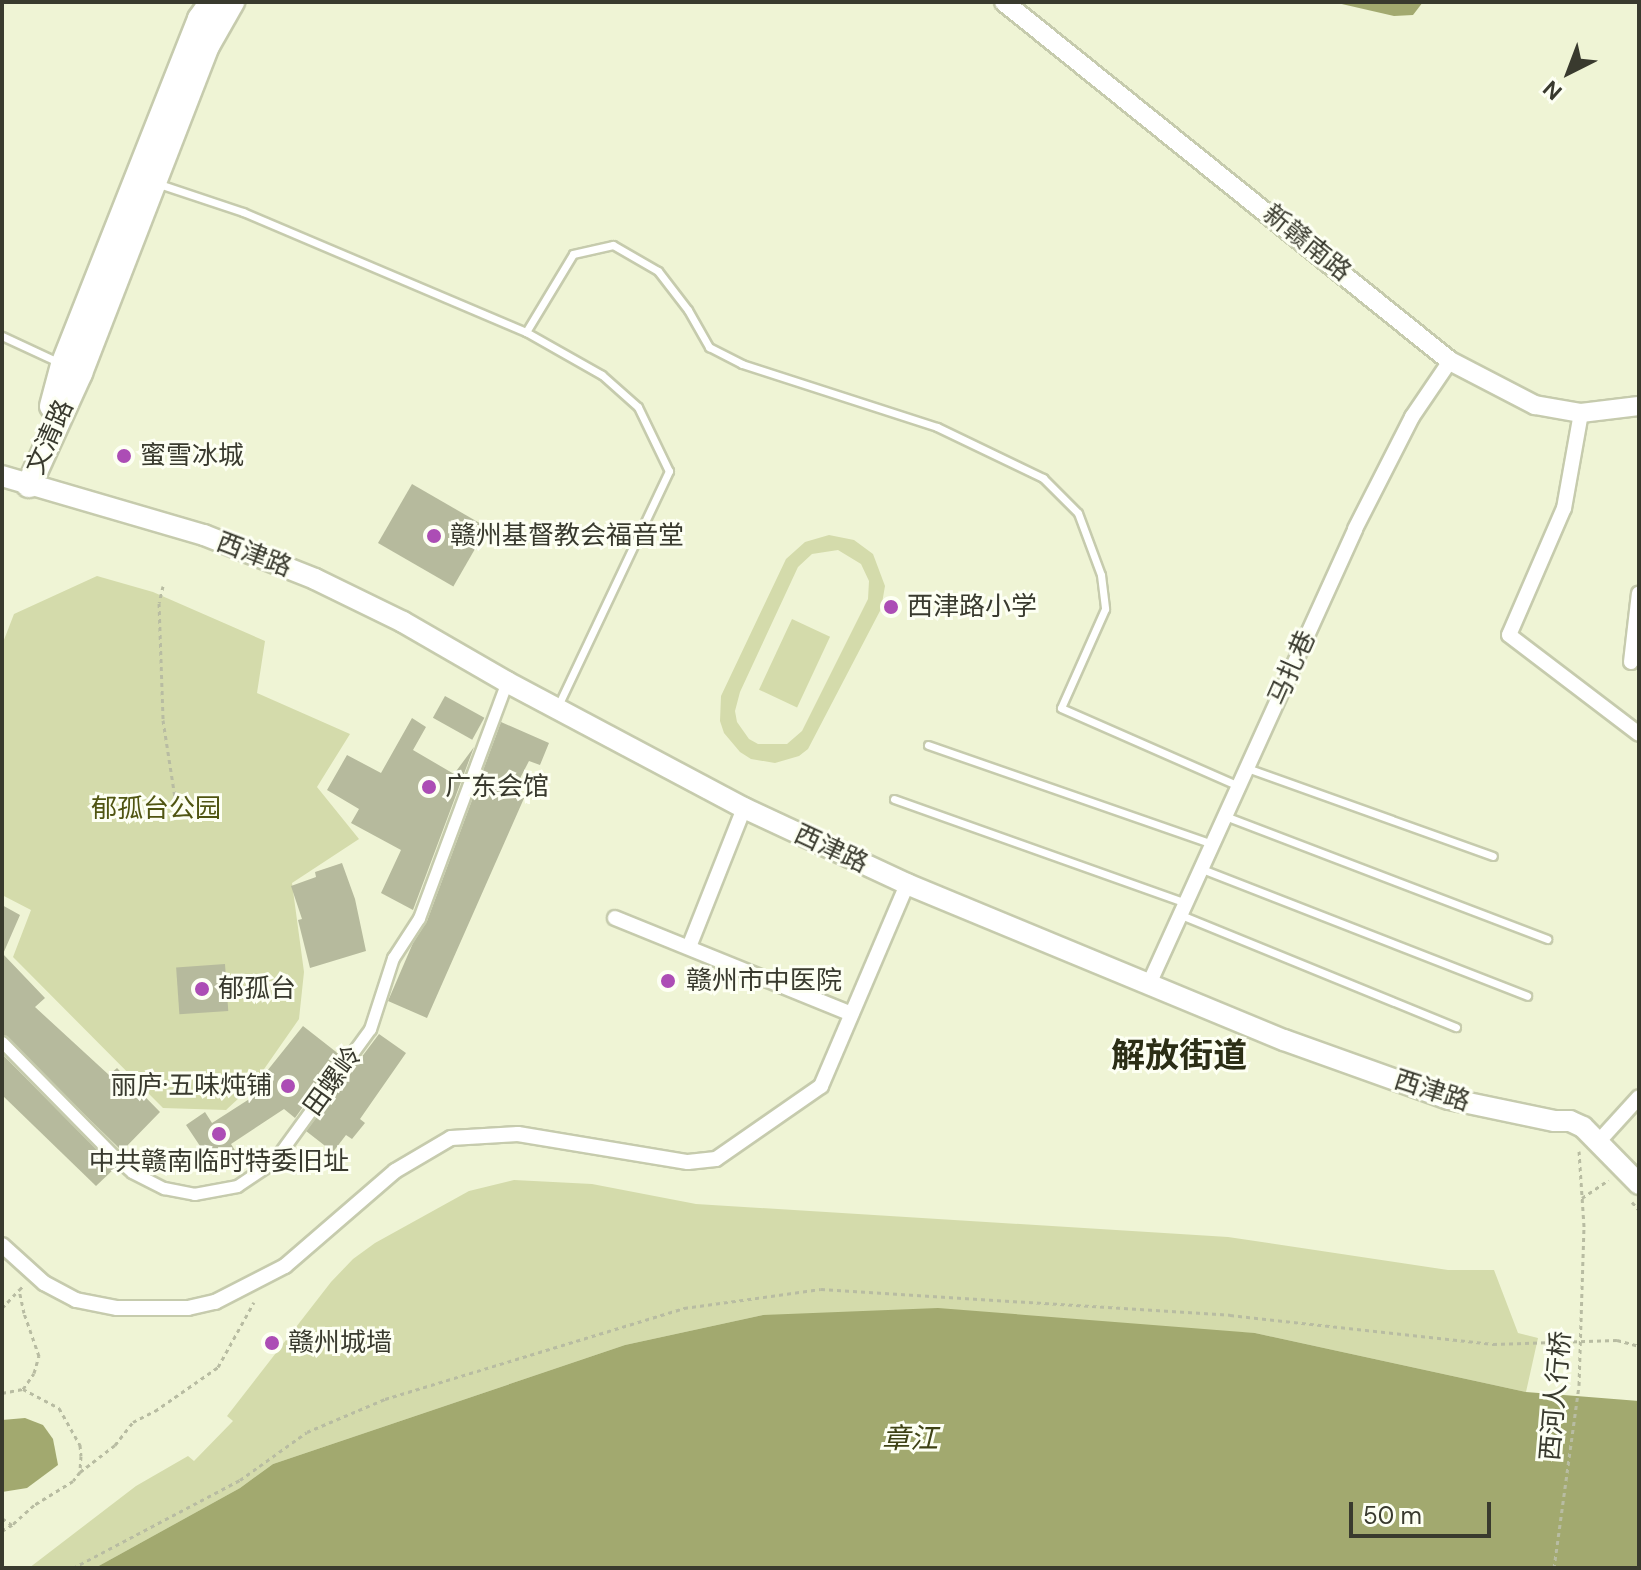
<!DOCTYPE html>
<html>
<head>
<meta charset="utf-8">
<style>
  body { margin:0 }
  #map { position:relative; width:1641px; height:1570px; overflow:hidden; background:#eff4d5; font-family:"DM Sans","Noto Sans SC",sans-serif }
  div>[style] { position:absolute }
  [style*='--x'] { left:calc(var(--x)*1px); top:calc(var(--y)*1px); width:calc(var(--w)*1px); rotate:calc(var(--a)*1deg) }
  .green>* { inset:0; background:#d4dbab; transform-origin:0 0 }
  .water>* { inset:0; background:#a2a96f }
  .building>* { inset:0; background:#b6ba9d; transform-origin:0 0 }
  .path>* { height:3px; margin-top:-1.5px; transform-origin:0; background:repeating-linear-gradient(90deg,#b8bca2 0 4px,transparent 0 8px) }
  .roads { filter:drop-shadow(2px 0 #c6cbad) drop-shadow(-2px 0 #c6cbad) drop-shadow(0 2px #c6cbad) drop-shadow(0 -2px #c6cbad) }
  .service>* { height:7px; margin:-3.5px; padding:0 3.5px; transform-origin:3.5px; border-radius:3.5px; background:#fff }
  .pedestrian>* { height:11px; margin:-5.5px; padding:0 5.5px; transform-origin:5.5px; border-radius:5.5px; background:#fff }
  .minor>* { height:14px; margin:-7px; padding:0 7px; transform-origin:7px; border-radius:7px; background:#fff }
  .tertiary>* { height:18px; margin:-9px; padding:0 9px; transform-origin:9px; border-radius:9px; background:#fff }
  .secondary>* { height:20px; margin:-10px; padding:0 10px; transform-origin:10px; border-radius:10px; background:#fff }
  .primary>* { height:24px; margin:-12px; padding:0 12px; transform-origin:12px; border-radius:12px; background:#fff }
  .path-bridge>* { height:3px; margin-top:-1.5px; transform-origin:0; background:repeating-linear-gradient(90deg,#b8bca2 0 4px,transparent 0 8px) }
  .dots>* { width:22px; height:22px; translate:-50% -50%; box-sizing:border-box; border:4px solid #fdfff3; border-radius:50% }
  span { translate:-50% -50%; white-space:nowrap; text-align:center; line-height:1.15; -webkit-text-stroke:6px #fdfff3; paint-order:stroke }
  .street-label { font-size:26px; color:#393a2e }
  .poi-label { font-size:26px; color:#393a2e }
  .left { translate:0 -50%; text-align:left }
  .right { translate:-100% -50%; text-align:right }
  .park-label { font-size:26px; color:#505512 }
  .water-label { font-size:28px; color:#3e4215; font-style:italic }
  .district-label { font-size:34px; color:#2c2e16; font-weight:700 }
  .frame { position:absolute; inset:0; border:4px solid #393a2e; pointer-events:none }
  .north { position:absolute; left:1529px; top:32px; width:80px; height:80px; -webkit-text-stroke:6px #fdfff3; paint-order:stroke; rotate:222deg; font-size:22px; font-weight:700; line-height:32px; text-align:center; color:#393a2e }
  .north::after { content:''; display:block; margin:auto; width:28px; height:36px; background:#393a2e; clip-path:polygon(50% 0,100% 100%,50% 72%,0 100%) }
  .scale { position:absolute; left:1349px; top:1502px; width:142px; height:36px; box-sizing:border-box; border:4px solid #393a2e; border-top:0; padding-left:10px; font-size:24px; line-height:28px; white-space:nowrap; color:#393a2e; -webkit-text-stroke:6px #fdfff3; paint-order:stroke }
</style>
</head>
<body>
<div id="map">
  <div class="green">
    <div style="clip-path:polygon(evenodd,829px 535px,854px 540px,873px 554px,885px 586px,881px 609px,808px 749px,799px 756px,775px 763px,751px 759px,740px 752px,724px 733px,720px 721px,721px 696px,786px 559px,805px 542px,829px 535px,838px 550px,861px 564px,869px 581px,868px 599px,802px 731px,787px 744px,758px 744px,749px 739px,737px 722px,735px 711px,740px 692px,798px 567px,812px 554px,838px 550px)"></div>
    <div style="clip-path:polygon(97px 576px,153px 592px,265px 641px,257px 693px,350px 734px,317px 787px,359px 839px,292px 883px,304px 972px,299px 1019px,253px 1085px,226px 1110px,163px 1108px,13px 957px,31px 910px,2px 895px,2px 645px,14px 614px)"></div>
    <div style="left:792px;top:619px;width:42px;height:78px;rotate:25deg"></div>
    <div style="clip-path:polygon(514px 1180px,592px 1184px,696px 1204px,1228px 1237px,1448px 1270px,1494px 1270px,1518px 1333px,1538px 1338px,1526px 1392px,1255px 1333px,763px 1315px,625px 1345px,273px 1464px,240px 1488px,95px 1568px,29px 1568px,136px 1486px,188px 1456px,194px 1461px,233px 1421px,227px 1416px,331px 1282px,353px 1259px,375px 1243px,469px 1191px)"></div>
  </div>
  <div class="water">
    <div style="clip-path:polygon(1333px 2px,1423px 2px,1413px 15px,1394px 16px)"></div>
    <div style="clip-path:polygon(938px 1308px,1255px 1333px,1526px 1392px,1639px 1401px,1639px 1568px,95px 1568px,240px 1488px,273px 1464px,625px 1345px,763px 1315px)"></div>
    <div style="clip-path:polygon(25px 1418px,43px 1425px,53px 1439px,58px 1465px,27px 1488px,2px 1492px,2px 1420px)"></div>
  </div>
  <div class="building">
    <div style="left:412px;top:484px;width:87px;height:68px;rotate:30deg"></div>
    <div style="left:445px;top:696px;width:45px;height:25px;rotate:29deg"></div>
    <div style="clip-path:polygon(412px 718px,426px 727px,413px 750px,454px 774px,474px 747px,413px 910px,381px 893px,401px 850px,351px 823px,359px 809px,327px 790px,347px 755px,381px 773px)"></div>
    <div style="clip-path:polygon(501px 722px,549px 743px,540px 765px,529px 761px,514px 790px,525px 796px,427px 1018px,388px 1001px,413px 943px,427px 921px)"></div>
    <div style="clip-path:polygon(342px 863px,355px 899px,366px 951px,310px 968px,298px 920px,302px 919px,291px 886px,316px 877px,315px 872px)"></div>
    <div style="clip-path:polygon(2px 905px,20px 915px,3px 954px,45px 998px,35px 1007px,109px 1075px,117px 1068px,160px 1112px,122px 1151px,2px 1034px)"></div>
    <div style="left:225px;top:964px;width:47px;height:49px;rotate:86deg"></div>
    <div style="clip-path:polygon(303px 1026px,340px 1055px,295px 1118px,284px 1109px,231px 1144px,238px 1155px,216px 1170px,186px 1125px,205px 1112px,212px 1123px,262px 1091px,255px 1086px)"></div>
    <div style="clip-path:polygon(379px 1034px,406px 1053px,360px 1119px,365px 1123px,352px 1139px,346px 1135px,333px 1152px,306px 1131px)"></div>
    <div style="clip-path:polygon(2px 1054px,115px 1168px,96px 1186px,2px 1095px)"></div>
  </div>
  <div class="path">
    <div style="--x:163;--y:586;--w:17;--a:103"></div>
    <div style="--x:159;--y:603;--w:117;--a:88"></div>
    <div style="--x:163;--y:720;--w:85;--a:81.2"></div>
    <div style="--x:1579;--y:1151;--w:76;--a:86.2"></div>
    <div style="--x:1582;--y:1198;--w:32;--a:-34"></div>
    <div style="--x:1632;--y:1202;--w:11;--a:49"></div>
    <div style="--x:2;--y:1308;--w:25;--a:-47"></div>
    <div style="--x:23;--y:1389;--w:19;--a:-55"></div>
    <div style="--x:34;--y:1373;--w:18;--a:-74"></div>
    <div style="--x:39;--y:1356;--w:46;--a:-109.2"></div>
    <div style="--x:24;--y:1313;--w:24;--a:-102"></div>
    <div style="--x:19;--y:1290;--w:6;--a:-45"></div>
    <div style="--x:2;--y:1393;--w:21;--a:-11"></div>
    <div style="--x:23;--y:1389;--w:41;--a:27.8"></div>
    <div style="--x:59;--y:1408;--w:43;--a:60.4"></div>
    <div style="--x:80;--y:1445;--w:11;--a:85"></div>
    <div style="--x:81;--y:1456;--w:16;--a:94"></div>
    <div style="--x:80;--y:1472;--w:11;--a:128"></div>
    <div style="--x:73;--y:1481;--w:46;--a:148.4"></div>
    <div style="--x:34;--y:1505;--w:30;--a:138"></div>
    <div style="--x:12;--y:1525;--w:12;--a:-145"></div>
    <div style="--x:80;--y:1472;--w:44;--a:-37.6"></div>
    <div style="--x:115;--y:1445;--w:29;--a:-52"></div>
    <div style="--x:133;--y:1422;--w:25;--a:-27"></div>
    <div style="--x:155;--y:1411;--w:77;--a:-34.9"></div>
    <div style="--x:218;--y:1367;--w:74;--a:-61"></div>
    <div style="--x:2;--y:1531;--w:12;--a:-31"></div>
    <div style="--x:73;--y:1568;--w:189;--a:-27.8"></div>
    <div style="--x:240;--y:1480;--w:82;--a:-35.6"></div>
    <div style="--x:307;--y:1432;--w:85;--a:-22.9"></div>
    <div style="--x:385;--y:1399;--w:313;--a:-16.9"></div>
    <div style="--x:684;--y:1308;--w:138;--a:-7.9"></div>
    <div style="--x:821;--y:1289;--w:410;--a:3.6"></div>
    <div style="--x:1230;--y:1315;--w:265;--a:6.3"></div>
    <div style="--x:1493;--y:1344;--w:124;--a:-1.8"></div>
    <div style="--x:1617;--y:1340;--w:23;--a:15"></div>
  </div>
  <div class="roads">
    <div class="service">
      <div style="--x:159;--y:184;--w:89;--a:18.4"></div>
      <div style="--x:243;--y:212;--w:307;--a:23"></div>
      <div style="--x:526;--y:332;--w:87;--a:29.5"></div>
      <div style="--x:602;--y:375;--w:48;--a:41.6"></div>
      <div style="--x:638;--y:407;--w:71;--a:64.2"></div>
      <div style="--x:669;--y:471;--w:260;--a:115.3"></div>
      <div style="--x:526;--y:332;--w:91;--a:-58.9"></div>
      <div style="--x:573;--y:254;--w:41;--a:-12.7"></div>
      <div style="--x:613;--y:245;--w:52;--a:30"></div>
      <div style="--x:658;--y:271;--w:49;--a:52.4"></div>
      <div style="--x:688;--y:310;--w:43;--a:60.4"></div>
      <div style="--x:709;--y:347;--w:37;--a:27"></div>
      <div style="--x:742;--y:364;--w:205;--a:17.9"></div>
      <div style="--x:937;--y:427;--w:118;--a:25.7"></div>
      <div style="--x:1043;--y:478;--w:49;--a:45"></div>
      <div style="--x:1078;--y:513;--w:66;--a:69.6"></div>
      <div style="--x:1101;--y:575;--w:34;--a:83"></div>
      <div style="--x:1105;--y:609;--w:108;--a:114"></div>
      <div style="--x:1061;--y:708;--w:194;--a:23.7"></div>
      <div style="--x:2;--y:336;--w:62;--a:24.9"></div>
      <div style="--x:928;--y:745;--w:302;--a:19.2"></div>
      <div style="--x:1247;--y:768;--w:261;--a:19.7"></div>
      <div style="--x:894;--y:799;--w:310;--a:19.6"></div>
      <div style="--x:1225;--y:816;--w:345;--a:20.9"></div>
      <div style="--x:1202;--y:869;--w:349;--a:21.3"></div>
      <div style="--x:1181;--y:915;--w:297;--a:22.2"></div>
    </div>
    <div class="pedestrian">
      <div style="--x:2;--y:1042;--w:158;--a:45.5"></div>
      <div style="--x:113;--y:1155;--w:25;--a:42"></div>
      <div style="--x:132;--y:1172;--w:36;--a:27"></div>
      <div style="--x:164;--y:1188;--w:31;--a:11"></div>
      <div style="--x:194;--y:1194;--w:44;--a:-10.5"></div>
      <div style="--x:237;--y:1186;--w:45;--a:-34"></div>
      <div style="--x:274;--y:1161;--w:163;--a:-54"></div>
      <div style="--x:370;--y:1029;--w:75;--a:-72.1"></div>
      <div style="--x:393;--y:958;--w:48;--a:-57"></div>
      <div style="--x:419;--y:918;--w:252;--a:-69.6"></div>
    </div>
    <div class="minor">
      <div style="--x:1581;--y:413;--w:97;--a:100.1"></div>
      <div style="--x:1564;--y:508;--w:138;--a:113.4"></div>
      <div style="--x:1509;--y:635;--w:163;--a:37.3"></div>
      <div style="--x:1631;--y:662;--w:69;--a:-83.4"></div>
      <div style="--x:615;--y:918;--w:255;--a:22.1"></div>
      <div style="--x:689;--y:947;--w:149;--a:-68.4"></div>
      <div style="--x:1149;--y:984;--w:499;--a:-65.6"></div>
      <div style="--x:1355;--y:529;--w:126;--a:-63"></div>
      <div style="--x:1412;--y:417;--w:68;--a:-55.8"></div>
      <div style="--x:1599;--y:1141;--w:59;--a:-47.7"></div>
      <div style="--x:2;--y:1245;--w:57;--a:42.1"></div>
      <div style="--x:44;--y:1283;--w:36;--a:28"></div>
      <div style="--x:76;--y:1300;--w:42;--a:11"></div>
      <div style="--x:117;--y:1308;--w:71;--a:0"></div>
      <div style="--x:188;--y:1308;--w:28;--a:-13"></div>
      <div style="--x:215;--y:1302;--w:79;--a:-27.2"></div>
      <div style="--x:285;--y:1266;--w:145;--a:-40.8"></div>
      <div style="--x:395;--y:1171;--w:65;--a:-30.5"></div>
      <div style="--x:451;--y:1138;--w:67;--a:-3.4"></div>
      <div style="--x:518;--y:1134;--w:172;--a:9.4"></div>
      <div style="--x:688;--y:1162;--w:28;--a:-6"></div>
      <div style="--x:716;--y:1159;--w:128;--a:-34.8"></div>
      <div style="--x:821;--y:1086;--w:220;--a:-66.9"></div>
    </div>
    <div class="tertiary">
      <div style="--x:1004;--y:2;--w:573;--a:38.83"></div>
      <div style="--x:1450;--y:361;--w:96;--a:27.4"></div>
      <div style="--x:1535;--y:405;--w:47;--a:9.9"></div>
      <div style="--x:1581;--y:413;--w:58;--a:-6.9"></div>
    </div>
    <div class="secondary">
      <div style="--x:2;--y:476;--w:210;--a:16.3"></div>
      <div style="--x:204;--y:535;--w:119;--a:21.6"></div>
      <div style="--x:315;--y:579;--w:98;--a:26"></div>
      <div style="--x:403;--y:622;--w:120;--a:30"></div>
      <div style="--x:507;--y:682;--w:268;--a:28"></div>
      <div style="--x:744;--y:808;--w:180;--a:25"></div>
      <div style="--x:907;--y:884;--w:408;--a:22.5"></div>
      <div style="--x:1284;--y:1040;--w:175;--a:19.7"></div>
      <div style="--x:1449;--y:1099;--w:107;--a:11.8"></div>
      <div style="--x:1554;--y:1121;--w:16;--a:0"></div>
      <div style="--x:1570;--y:1121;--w:14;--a:25"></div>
      <div style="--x:1583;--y:1127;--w:80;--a:45.5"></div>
    </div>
    <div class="primary">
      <div style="--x:52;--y:406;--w:42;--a:-75"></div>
      <div style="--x:63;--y:365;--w:372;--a:-68.4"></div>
      <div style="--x:200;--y:19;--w:21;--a:-55"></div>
      <div style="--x:29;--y:485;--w:123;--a:-65.5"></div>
      <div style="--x:80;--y:373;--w:351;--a:-68.8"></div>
      <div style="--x:207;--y:46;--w:51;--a:-60.4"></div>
    </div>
  </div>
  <div class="path-bridge">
    <div style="--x:1554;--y:1568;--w:185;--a:-82.2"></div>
    <div style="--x:1579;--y:1385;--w:158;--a:-88.2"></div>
  </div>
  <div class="dots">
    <div style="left:124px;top:456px;background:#ac4db5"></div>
    <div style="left:434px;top:536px;background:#ac4db5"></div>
    <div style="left:891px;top:607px;background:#ac4db5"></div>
    <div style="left:429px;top:787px;background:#ac4db5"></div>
    <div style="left:668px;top:981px;background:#ac4db5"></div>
    <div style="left:202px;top:989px;background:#ac4db5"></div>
    <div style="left:288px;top:1086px;background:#ac4db5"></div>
    <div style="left:219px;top:1134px;background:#ac4db5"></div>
    <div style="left:272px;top:1343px;background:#ac4db5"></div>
  </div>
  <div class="street-label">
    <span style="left:1307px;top:243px;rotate:39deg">新赣南路</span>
    <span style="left:50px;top:437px;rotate:-66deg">文清路</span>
    <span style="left:254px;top:555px;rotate:21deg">西津路</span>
    <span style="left:1292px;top:668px;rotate:-66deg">马扎巷</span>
    <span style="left:831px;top:849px;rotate:25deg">西津路</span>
    <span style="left:333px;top:1081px;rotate:-54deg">田螺岭</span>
    <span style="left:1432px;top:1091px;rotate:18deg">西津路</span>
    <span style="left:1556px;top:1396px;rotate:-85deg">西河人行桥</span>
  </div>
  <div class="poi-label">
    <span class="left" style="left:140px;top:456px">蜜雪冰城</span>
    <span class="left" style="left:450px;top:536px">赣州基督教会福音堂</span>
    <span class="left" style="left:907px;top:607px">西津路小学</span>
    <span class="left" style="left:445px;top:787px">广东会馆</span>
    <span class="left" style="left:686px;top:981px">赣州市中医院</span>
    <span class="left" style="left:218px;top:989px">郁孤台</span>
    <span class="right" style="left:272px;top:1086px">丽庐·五味炖铺</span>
    <span style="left:219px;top:1162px">中共赣南临时特委旧址</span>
    <span class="left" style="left:288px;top:1343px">赣州城墙</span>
  </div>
  <div class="park-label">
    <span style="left:156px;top:809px">郁孤台公园</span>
  </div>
  <div class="water-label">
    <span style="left:910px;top:1439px">章江</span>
  </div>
  <div class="district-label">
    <span style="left:1179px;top:1056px">解放街道</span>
  </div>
  <div class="frame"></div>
  <div class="north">N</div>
  <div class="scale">50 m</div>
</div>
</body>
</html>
